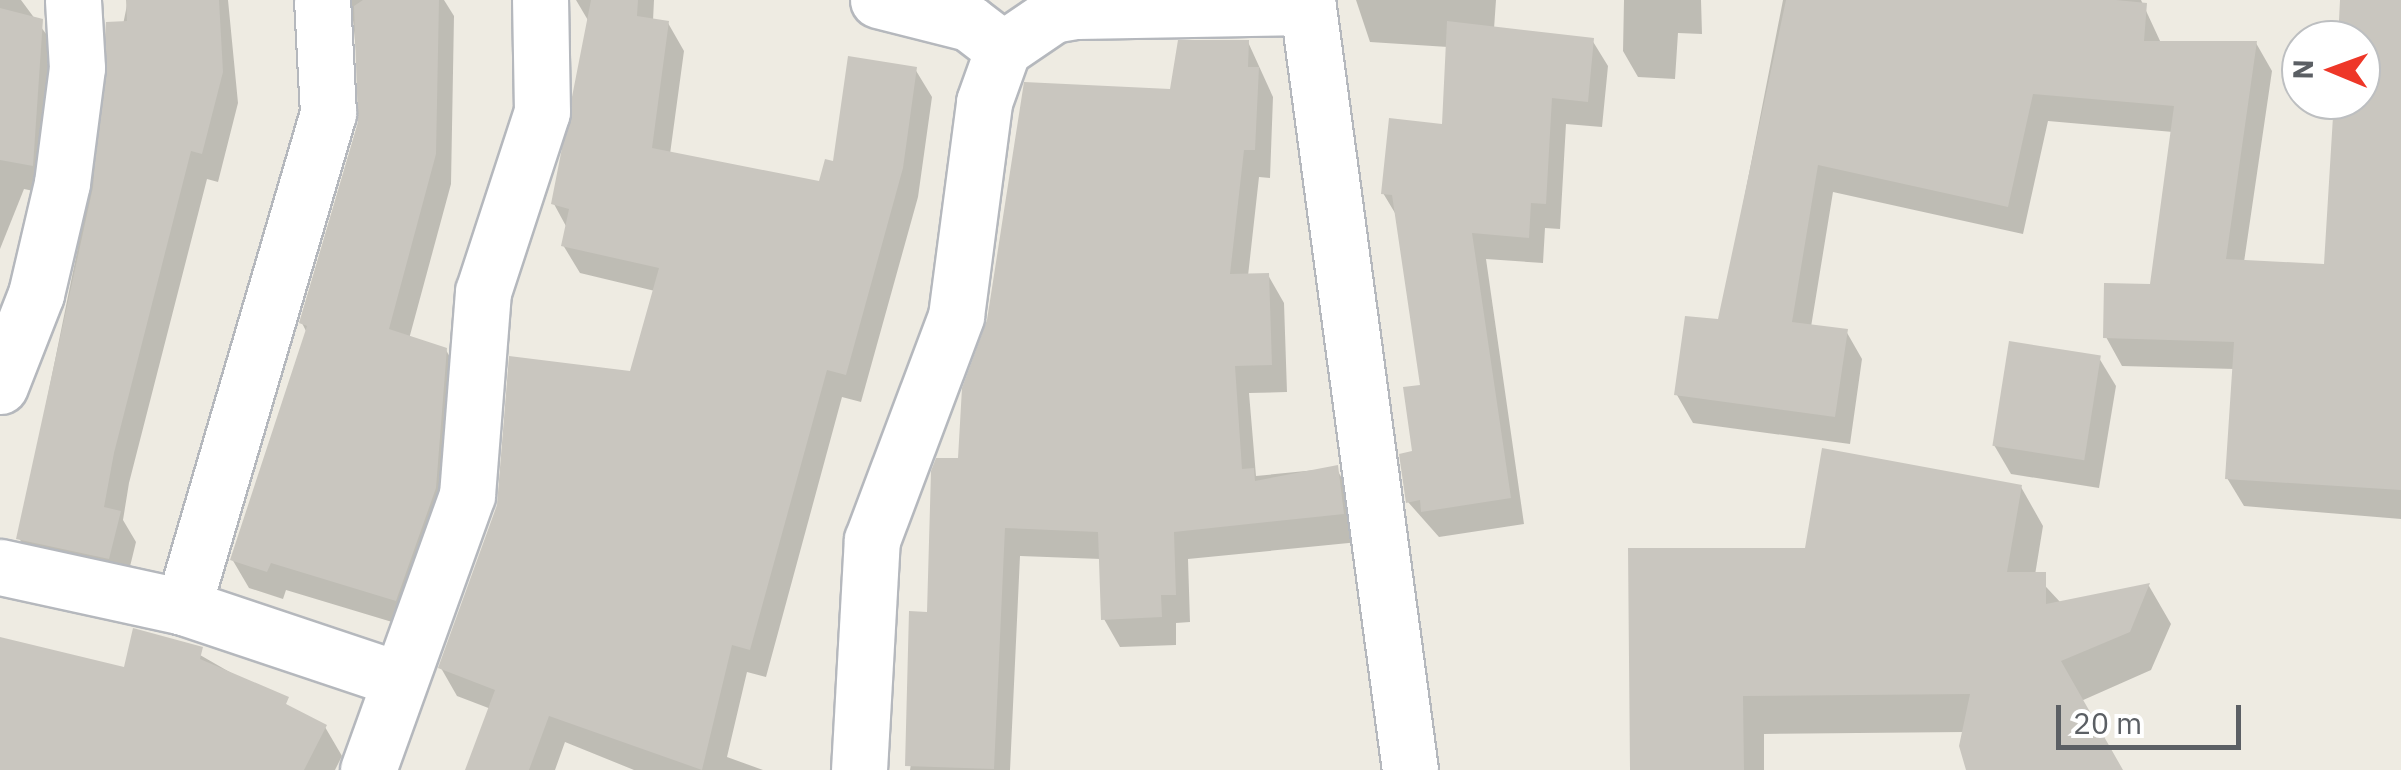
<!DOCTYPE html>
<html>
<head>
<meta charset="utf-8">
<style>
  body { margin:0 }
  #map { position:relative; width:2401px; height:770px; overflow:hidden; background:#eeebe2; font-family:"IBM Plex Sans",sans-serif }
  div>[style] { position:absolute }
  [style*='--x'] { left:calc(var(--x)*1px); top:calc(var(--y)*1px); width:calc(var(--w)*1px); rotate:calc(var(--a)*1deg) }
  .shadow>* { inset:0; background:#0003 }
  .building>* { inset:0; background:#c9c6bf; transform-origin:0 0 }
  .roads { filter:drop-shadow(2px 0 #b5b8bd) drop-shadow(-2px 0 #b5b8bd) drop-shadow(0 2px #b5b8bd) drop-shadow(0 -2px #b5b8bd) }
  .street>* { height:55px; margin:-27.5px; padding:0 27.5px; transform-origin:27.5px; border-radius:27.5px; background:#fff }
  span { translate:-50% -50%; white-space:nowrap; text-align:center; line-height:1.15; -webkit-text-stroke:10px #fff; paint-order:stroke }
  .north { position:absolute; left:2281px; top:20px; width:100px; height:100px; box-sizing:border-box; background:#fff; border:2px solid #bdbfc1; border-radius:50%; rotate:271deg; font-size:28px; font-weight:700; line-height:40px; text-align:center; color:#5b5f64 }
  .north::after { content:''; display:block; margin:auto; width:35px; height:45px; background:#ee3728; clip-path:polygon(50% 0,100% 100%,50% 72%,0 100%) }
  .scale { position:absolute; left:2056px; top:705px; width:185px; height:45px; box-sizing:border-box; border:5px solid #5b5f64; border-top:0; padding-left:12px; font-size:30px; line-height:35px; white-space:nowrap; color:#5b5f64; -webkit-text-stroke:8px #fff; paint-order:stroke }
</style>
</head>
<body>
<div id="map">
  <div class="shadow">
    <div style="clip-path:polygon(0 0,21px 0,58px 50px,48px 194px,24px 189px,0 249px)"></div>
    <div style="clip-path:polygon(128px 0,228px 0,238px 103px,218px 182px,207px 179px,129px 483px,123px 520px,136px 542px,125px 587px,36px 567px,19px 538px)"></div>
    <div style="clip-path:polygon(351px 0,444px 0,454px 16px,451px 184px,409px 339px,446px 350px,462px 379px,451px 518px,412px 628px,286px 590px,283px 599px,249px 588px,232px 559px,307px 333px,302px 323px,362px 112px)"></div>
    <div style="clip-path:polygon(576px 0,654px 0,653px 21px,668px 23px,684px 51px,670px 154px,821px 183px,915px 69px,932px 97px,918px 197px,861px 402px,842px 397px,766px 677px,747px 672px,727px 757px,763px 770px,634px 770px,565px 742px,555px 770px,468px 770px,491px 709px,457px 696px,441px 668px,632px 374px,655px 291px,580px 273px,563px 245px,567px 228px,554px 204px,589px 22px)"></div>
    <div style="clip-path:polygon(1356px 0,1496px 0,1494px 29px,1592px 40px,1608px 66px,1602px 127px,1566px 124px,1560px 229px,1545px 228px,1543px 263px,1486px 259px,1524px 524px,1439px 537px,1408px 502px,1423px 387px,1398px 218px,1383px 193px,1444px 127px,1448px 47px,1370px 42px)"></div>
    <div style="clip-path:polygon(1624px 0,1701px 0,1702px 34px,1678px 33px,1675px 79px,1638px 77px,1623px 51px)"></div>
    <div style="clip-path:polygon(1783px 0,2141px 0,2161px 43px,2256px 43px,2272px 71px,2244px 262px,2326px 267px,2337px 100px,2361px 100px,2361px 40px,2340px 40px,2343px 0,2401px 0,2401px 519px,2244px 506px,2227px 478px,2235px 369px,2122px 366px,2106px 337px,2152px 287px,2173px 132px,2048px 121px,2023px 234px,1833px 192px,1811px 327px,1846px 331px,1862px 359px,1850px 444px,1693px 423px,1677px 395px,1720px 322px)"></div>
    <div style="clip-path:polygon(1248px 42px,1273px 97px,1270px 178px,1259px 177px,1248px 276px,1268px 275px,1284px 303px,1287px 392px,1249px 393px,1256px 476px,1336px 468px,1352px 496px,1359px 542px,1188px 559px,1190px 622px,1176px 623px,1176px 645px,1120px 647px,1104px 619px,1101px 559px,1020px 556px,1010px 770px,910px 770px,960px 461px,1172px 92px)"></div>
    <div style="clip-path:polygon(2099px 358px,2116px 386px,2099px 488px,2011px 474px,1994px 445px)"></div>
    <div style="clip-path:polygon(2021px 487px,2043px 526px,2035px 575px,2061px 603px,2149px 586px,2171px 624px,2151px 670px,2081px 701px,2121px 770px,1968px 770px,1965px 732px,1764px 734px,1764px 770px,1632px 770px,1807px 550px)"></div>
    <div style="clip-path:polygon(0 639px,126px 670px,174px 640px,325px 727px,342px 756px,335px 770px,0 770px)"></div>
  </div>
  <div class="building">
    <div style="clip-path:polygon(126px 0,219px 0,223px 72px,202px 154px,191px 151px,114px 453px,104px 507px,121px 511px,109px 559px,16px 539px,93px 187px,106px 22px,127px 21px)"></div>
    <div style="clip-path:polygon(363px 0,439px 0,436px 154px,389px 329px,447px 348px,436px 488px,396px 601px,271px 563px,267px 572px,230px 560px,307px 326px,299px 323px,358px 122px,354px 6px)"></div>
    <div style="clip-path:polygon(591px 0,638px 0,637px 16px,669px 21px,652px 148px,819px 181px,825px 159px,833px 161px,848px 56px,917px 67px,903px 168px,846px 375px,827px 370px,750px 650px,732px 645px,702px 770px,549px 716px,529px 770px,465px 770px,495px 690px,438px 668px,497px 505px,509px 356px,630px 371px,659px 268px,561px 246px,569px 209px,551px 204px)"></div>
    <div style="clip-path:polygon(1786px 0,2116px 0,2147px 3px,2144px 41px,2257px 41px,2226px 259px,2324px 264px,2334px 100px,2361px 100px,2361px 40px,2338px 40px,2340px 0,2401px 0,2401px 490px,2225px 479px,2234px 342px,2103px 338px,2104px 283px,2150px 284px,2174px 106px,2033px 94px,2008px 207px,1818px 165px,1792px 322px,1848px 329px,1835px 417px,1674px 395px,1685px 316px,1718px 319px)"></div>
    <div style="clip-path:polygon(0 8px,43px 19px,33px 166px,0 160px)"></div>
    <div style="clip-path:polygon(1447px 21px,1594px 38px,1588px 102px,1552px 98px,1546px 204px,1531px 203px,1529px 238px,1472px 233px,1511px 498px,1421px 512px,1420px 500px,1406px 503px,1399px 454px,1412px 451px,1403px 387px,1420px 385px,1392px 195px,1381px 194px,1389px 118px,1442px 124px)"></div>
    <div style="clip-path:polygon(1178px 40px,1249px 40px,1248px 67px,1259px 67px,1255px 150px,1244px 150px,1230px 274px,1269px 273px,1272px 365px,1235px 366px,1242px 469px,1254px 468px,1255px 481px,1338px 465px,1344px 514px,1174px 532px,1176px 595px,1161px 595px,1162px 617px,1101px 620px,1098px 532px,1005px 528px,994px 769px,905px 766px,909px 611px,927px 612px,931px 471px,936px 458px,958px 458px,962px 388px,987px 320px,1024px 82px,1170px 89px)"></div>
    <div style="left:2009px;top:341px;width:93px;height:106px;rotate:9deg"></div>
    <div style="clip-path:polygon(1822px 448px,2022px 485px,2007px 572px,2046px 572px,2046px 604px,2150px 583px,2130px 632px,2061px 661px,2123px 770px,1966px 770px,1959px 746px,1970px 694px,1743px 696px,1744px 770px,1630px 770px,1628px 548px,1805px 548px)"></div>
    <div style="clip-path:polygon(133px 628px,203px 647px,200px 659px,289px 697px,286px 704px,327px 725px,304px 770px,0 770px,0 637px,124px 667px)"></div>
  </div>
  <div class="roads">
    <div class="street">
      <div style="--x:878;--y:0;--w:94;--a:14.2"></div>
      <div style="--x:969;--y:23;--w:43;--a:37.4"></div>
      <div style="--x:1307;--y:0;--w:777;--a:82.38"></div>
      <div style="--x:0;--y:386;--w:99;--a:-68.6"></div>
      <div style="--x:36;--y:294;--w:114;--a:-76.8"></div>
      <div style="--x:62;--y:183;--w:116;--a:-82.6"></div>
      <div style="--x:77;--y:68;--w:68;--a:-93.4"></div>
      <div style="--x:0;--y:567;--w:187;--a:12.3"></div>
      <div style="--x:183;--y:607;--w:227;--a:18.5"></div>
      <div style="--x:183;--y:607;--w:515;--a:-73.64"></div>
      <div style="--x:328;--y:113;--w:113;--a:-93"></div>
      <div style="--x:368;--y:770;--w:292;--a:-70.2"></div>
      <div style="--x:467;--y:495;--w:204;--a:-85.5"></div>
      <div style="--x:483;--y:292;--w:189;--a:-71.9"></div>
      <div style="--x:542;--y:112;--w:112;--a:-91"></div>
      <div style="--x:859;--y:770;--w:230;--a:-86.8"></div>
      <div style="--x:872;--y:540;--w:239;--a:-69.4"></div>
      <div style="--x:956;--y:316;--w:216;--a:-82.5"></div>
      <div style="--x:984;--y:102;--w:56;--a:-70.3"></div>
      <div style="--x:1003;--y:49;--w:60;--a:-34.2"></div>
      <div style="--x:1053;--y:15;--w:23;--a:-10"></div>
      <div style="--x:1076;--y:11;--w:232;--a:-1"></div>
    </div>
  </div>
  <div class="north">N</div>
  <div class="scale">20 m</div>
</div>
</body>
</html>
